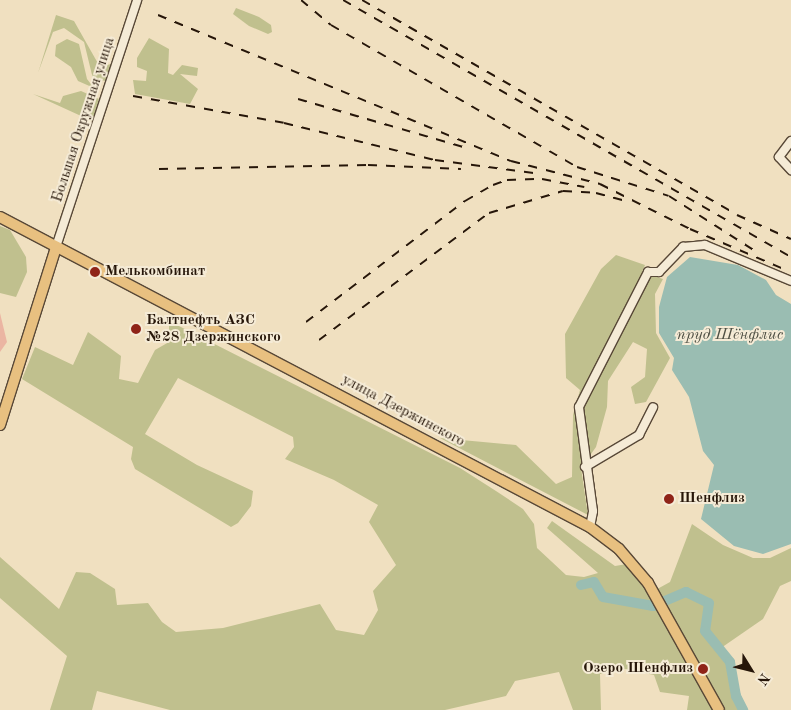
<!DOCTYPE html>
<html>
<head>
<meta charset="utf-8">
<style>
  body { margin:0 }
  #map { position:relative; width:791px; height:710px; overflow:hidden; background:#f0e0c0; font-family:"Old Standard TT",serif }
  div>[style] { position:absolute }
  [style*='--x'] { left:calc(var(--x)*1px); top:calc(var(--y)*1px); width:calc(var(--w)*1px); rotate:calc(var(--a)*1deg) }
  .green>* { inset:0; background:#c0c08e }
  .water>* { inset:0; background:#9abdb2 }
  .river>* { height:10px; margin:-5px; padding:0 5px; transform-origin:5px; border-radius:5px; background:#9abdb2 }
  .building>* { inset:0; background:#ebb5a2 }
  .roads { filter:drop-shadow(1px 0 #584837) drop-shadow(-1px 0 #584837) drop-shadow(0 1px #584837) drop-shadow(0 -1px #584837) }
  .minor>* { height:8px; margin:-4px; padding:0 4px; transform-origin:4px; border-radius:4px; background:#f5ebd6 }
  .major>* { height:10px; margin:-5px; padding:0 5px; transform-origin:5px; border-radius:5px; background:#e8c080 }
  .rail>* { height:2px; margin-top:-1px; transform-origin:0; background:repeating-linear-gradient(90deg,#261609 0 9px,transparent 0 18px) }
  .dots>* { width:14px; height:14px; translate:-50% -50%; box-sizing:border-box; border:2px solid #f5ebd6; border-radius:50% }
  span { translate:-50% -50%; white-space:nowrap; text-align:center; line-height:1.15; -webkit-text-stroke:4px #f5ebd6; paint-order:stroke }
  .street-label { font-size:15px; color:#261609 }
  .poi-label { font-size:15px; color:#261609; font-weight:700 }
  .left { translate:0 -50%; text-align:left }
  .right { translate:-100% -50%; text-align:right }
  .water-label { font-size:16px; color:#4f5044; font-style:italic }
  .north { position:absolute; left:726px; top:645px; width:50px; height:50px; -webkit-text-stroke:4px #f5ebd6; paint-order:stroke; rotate:126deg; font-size:14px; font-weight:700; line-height:20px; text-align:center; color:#261609 }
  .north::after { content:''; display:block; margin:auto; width:18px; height:22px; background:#261609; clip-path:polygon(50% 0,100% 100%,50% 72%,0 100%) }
</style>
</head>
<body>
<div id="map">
  <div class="green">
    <div style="clip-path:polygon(236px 8px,259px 17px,271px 25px,272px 32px,268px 34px,249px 26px,233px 14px)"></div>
    <div style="clip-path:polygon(56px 15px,74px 21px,100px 67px,111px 64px,106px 81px,93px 79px,84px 42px,64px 28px,53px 32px,38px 73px)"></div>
    <div style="clip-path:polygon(149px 38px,169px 49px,168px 73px,173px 75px,182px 65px,198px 68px,197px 76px,180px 74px,198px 89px,190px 104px,135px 94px,133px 80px,146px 81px,147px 71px,137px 67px,137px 58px)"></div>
    <div style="clip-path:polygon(67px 39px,79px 44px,87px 79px,94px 88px,78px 81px,71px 67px,55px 56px,56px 45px)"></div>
    <div style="clip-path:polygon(81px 91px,99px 99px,92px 121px,33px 94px,60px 103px,63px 96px)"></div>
    <div style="clip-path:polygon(0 226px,10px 230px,26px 257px,27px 272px,16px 297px,0 293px)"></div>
    <div style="clip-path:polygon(616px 255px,645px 265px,642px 272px,663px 279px,655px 294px,656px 333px,670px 358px,646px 402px,635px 404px,631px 387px,645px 377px,647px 349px,633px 342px,608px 381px,607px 407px,596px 447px,581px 468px,588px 515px,440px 438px,516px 445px,556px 484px,572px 477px,573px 415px,580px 390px,566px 378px,565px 334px,601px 269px)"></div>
    <div style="clip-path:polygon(169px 321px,460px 468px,496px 491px,523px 509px,534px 524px,537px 548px,566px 575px,584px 577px,598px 573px,547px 528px,552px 521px,615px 566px,627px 564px,650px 593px,670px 582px,692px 524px,723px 545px,753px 558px,770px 558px,791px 548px,791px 581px,780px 586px,763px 619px,721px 648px,747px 710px,687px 710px,689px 696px,660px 692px,654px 675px,625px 669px,600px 674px,601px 710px,573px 710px,559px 672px,515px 681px,506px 696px,445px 710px,170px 710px,97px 691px,92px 710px,50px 710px,67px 656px,0 598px,0 557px,59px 609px,76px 572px,90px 573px,115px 589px,117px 605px,148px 603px,162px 622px,176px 632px,223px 628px,320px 604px,336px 630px,364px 635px,378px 610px,373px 591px,396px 565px,369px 522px,378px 505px,334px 480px,285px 459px,294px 447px,293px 437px,178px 378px,145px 434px,197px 465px,253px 491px,251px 506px,238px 523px,231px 527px,135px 469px,131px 459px,133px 447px,22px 379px,35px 347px,73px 365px,88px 332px,121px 356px,119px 379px,138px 383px,155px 350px,169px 342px)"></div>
  </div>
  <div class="water">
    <div style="clip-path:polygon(690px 257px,738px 265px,766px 280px,776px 295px,791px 304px,791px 544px,763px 554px,734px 546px,701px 519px,714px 465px,703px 451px,689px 397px,672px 370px,674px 358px,659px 333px,659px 307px,667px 277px)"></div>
  </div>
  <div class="river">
    <div style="--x:581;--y:585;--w:13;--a:-13"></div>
    <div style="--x:594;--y:582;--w:17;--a:59"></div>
    <div style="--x:603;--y:597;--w:51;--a:10.2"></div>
    <div style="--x:653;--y:606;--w:36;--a:-23"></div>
    <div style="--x:686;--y:592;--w:25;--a:26"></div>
    <div style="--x:709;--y:603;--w:28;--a:98"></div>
    <div style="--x:705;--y:631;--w:40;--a:51"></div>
    <div style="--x:730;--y:662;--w:35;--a:80"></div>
    <div style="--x:736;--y:696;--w:16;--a:63"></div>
  </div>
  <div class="building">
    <div style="clip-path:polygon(0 313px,7px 342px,0 352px)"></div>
  </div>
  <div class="roads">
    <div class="minor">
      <div style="--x:791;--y:141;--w:20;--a:127"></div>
      <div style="--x:779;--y:157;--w:18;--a:47"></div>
      <div style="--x:56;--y:247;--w:260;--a:-71.8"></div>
      <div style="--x:585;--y:467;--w:63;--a:-30.7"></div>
      <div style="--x:639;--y:435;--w:31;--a:-63"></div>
      <div style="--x:590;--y:527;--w:16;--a:-79"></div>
      <div style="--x:593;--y:511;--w:105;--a:-97.7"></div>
      <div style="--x:579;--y:407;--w:152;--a:-62.9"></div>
      <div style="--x:648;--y:272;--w:11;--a:0"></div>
      <div style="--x:659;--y:272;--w:35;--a:-46"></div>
      <div style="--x:683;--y:247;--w:22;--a:-5"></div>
      <div style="--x:705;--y:245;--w:93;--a:22.7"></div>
    </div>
    <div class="major">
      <div style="--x:0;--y:217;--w:666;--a:27.72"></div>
      <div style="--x:590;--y:527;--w:36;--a:37"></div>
      <div style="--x:619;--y:549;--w:45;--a:49.5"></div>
      <div style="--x:648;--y:583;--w:145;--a:60.8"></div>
      <div style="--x:0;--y:425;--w:187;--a:-72.5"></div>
    </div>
  </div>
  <div class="rail">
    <div style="--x:301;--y:0;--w:39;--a:40"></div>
    <div style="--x:331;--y:25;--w:284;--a:30"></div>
    <div style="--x:577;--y:167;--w:96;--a:17.5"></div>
    <div style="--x:669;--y:196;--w:102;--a:32.6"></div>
    <div style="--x:343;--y:0;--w:516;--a:29.84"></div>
    <div style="--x:362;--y:0;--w:432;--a:29.8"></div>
    <div style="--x:737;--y:215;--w:59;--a:24"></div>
    <div style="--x:158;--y:15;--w:382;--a:22.5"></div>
    <div style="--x:511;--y:161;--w:92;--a:14.5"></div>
    <div style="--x:600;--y:184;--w:101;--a:26.6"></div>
    <div style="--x:690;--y:229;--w:104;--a:23.1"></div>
    <div style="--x:133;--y:96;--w:153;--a:10.1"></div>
    <div style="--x:284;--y:123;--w:155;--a:13.8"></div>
    <div style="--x:435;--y:160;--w:107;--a:7.5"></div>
    <div style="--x:298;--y:99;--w:172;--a:16.2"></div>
    <div style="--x:159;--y:169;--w:209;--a:-1.1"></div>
    <div style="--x:368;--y:165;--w:93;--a:2.5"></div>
    <div style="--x:306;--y:322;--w:200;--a:-37.3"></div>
    <div style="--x:465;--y:201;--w:32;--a:-30"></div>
    <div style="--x:493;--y:185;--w:15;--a:-20"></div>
    <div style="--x:507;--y:180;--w:35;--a:-2"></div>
    <div style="--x:542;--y:179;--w:43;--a:10.8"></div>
    <div style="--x:319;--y:340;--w:212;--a:-36.8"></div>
    <div style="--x:489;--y:213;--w:77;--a:-16.6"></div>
    <div style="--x:563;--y:191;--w:33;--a:3"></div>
    <div style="--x:596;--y:193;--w:28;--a:15"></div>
  </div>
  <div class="dots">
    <div style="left:95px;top:272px;background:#8f2418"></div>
    <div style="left:136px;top:329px;background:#8f2418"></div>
    <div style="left:669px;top:499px;background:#8f2418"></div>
    <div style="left:703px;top:669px;background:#8f2418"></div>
  </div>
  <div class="street-label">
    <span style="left:84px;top:120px;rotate:-72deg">Большая Окружная улица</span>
    <span style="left:403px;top:411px;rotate:28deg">улица Дзержинского</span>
  </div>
  <div class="poi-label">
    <span class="left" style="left:105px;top:272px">Мелькомбинат</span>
    <span class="left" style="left:146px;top:329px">Балтнефть АЗС<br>№28 Дзержинского</span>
    <span class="left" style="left:679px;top:499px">Шенфлиз</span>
    <span class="right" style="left:693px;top:669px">Озеро Шенфлиз</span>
  </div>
  <div class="water-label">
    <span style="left:730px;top:335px">пруд Шёнфлис</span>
  </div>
  <div class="north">N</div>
</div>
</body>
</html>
